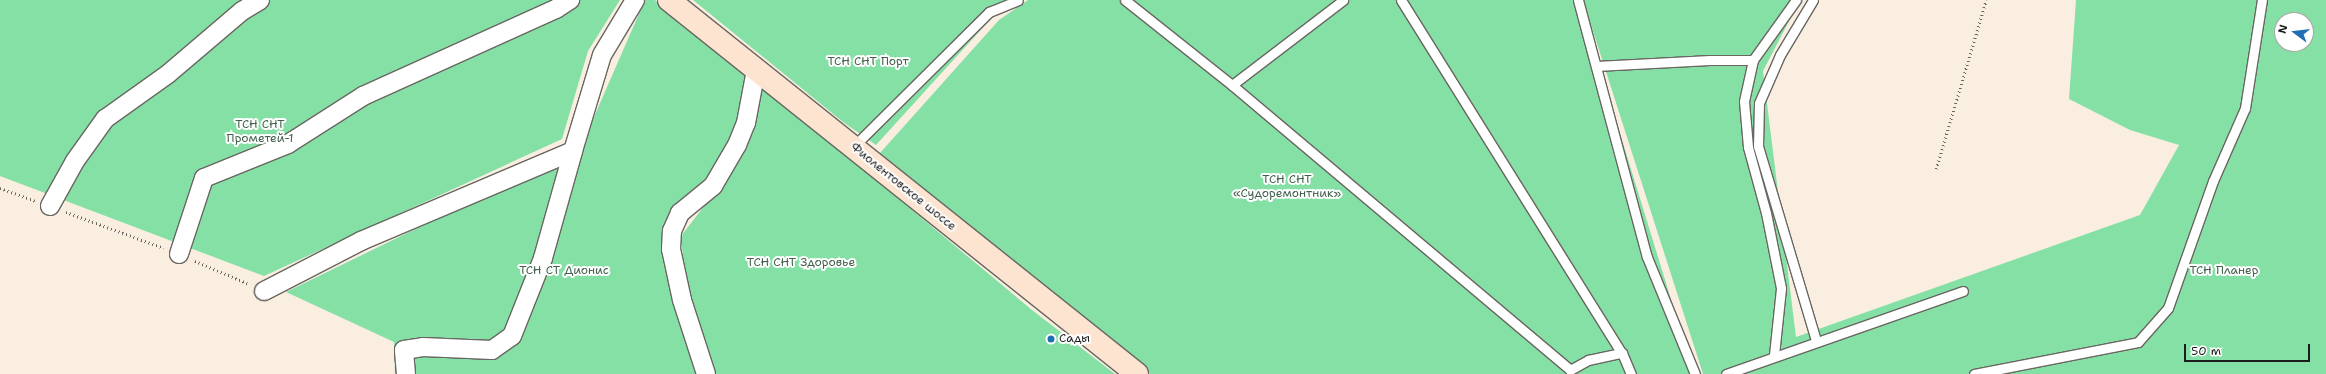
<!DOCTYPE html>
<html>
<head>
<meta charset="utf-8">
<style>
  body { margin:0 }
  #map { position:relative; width:2326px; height:374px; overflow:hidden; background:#f9eee0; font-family:"Shantell Sans",sans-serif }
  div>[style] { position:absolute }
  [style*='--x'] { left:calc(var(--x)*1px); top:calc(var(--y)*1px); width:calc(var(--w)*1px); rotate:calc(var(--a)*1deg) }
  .green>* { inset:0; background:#85e0a6 }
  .path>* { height:2.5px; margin-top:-1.25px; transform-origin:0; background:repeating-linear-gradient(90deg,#696661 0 1px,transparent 0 4px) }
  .roads { filter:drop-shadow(1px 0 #696661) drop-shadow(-1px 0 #696661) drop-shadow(0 1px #696661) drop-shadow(0 -1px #696661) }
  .service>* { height:9px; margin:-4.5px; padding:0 4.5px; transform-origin:4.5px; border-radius:4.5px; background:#fff }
  .minor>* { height:18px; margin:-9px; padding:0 9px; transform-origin:9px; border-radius:9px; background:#fff }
  .secondary>* { height:22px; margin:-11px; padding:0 11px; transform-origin:11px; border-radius:11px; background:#fde4d1 }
  .dots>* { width:11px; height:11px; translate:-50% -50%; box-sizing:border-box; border:2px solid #fff; border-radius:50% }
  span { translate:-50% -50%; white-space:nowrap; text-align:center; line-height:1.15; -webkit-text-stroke:4px #fff; paint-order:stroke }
  .park-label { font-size:12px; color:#41614c }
  .street-label { font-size:12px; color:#1c1c1c }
  .poi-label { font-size:12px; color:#1c1c1c }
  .left { translate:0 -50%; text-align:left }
  .north { position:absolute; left:2274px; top:12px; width:40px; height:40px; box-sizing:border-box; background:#fff; border:1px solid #a4a4a4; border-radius:50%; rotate:285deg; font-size:11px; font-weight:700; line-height:16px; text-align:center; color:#1c1c1c }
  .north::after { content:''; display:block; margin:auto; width:14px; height:18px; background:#1f6fb2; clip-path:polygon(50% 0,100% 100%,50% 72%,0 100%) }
  .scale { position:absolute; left:2184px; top:344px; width:126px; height:18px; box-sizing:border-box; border:2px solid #1c1c1c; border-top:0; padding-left:5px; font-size:12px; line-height:14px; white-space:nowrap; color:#1c1c1c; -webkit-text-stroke:3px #fff; paint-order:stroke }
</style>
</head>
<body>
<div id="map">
  <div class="green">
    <div style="clip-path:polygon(0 0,620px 0,588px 51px,562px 139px,264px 276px,0 176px)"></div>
    <div style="clip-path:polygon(645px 0,655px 0,749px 78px,739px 138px,662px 240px,698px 374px,395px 374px,394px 342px,286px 292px,580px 149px)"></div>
    <div style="clip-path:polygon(693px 0,1008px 0,876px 145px,843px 122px)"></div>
    <div style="clip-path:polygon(1028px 0,1579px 0,1694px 374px,1150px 374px,880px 153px,999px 20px)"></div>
    <div style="clip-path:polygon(evenodd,1583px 0,1800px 0,1763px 71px,1796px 337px,2140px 215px,2179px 145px,2130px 130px,2069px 99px,2076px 0,2326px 0,2326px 374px,1703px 374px,1583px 0,2282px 20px,2306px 20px,2306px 44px,2282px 44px,2282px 20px)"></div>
    <div style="clip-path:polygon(756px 80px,1032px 310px,1115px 374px,713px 374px,685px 280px,681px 236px,715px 192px)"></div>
  </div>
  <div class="path">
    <div style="--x:1936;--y:169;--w:176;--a:-73.5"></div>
    <div style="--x:0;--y:188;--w:37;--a:20"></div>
    <div style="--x:66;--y:212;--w:104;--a:20.2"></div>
    <div style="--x:195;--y:261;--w:59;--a:23.1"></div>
  </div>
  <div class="roads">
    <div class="service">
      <div style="--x:1125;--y:0;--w:137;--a:38.5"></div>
      <div style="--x:1232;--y:85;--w:442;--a:40.1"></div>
      <div style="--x:1570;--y:370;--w:21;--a:-29"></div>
      <div style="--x:1588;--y:360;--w:35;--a:-12"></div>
      <div style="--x:1401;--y:0;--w:416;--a:58"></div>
      <div style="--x:1622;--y:353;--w:23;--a:67"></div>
      <div style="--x:1578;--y:0;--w:266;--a:75"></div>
      <div style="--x:1647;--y:257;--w:126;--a:67.7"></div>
      <div style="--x:1813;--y:0;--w:64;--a:121"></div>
      <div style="--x:1780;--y:55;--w:52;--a:113.6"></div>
      <div style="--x:1759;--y:103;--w:43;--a:91.3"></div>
      <div style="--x:1758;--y:146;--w:203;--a:73.4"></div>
      <div style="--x:1596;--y:66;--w:114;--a:-3"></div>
      <div style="--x:1710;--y:60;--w:43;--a:0"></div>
      <div style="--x:1232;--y:85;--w:140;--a:-37.4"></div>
      <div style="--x:853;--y:147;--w:192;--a:-44.8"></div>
      <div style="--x:989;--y:12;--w:31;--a:-22"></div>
      <div style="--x:1774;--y:355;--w:67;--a:-84"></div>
      <div style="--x:1781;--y:288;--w:76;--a:-101.3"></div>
      <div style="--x:1766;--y:213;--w:68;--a:-105.3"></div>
      <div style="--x:1748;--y:147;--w:46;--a:-95"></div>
      <div style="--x:1744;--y:101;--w:42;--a:-77.6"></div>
      <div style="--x:1753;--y:60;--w:74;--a:-54.4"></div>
      <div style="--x:1726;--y:374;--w:251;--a:-19.3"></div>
      <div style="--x:1974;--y:374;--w:167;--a:-11"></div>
      <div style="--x:2138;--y:342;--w:45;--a:-48.6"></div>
      <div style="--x:2168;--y:308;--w:135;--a:-70.5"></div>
      <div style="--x:2213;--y:181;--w:80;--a:-66.3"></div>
      <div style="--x:2245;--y:108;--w:109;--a:-81.1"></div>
    </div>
    <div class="minor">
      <div style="--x:50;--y:206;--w:51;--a:-60.9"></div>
      <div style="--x:75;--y:161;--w:52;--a:-54.5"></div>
      <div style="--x:105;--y:119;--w:77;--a:-35.5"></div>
      <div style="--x:168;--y:74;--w:97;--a:-40.4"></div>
      <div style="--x:242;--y:11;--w:21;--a:-31"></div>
      <div style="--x:179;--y:254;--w:80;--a:-71.8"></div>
      <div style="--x:204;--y:178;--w:91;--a:-22"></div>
      <div style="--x:288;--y:144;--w:89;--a:-32.6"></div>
      <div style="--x:363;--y:96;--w:212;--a:-24.3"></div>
      <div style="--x:556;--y:9;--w:17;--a:-33"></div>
      <div style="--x:264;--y:291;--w:109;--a:-27.3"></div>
      <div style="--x:361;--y:241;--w:230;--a:-23"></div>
      <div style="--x:573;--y:151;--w:100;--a:-73.2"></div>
      <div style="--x:602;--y:55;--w:64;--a:-59"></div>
      <div style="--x:406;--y:374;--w:24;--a:-95"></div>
      <div style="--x:404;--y:350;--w:19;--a:-9"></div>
      <div style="--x:423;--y:347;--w:69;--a:2.5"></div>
      <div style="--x:492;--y:350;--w:24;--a:-35"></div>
      <div style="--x:512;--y:336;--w:84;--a:-68.3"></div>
      <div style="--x:543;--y:258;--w:111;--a:-74.3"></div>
      <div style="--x:706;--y:374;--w:78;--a:-108"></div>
      <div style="--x:682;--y:300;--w:52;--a:-102.2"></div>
      <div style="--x:671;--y:249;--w:18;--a:-87"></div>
      <div style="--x:672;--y:231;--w:20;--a:-66"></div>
      <div style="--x:680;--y:213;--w:43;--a:-39.3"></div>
      <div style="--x:713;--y:186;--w:48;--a:-59.7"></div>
      <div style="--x:737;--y:145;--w:24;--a:-68"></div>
      <div style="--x:746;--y:123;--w:54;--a:-79.3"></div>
    </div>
    <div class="secondary">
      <div style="--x:669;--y:0;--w:599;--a:38.63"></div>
    </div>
  </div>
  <div class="dots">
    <div style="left:1051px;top:339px;background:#1f6fb2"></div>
  </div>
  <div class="park-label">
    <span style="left:868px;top:62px">ТСН СНТ Порт</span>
    <span style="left:260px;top:132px">ТСН СНТ<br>Прометей-1</span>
    <span style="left:1287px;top:187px">ТСН СНТ<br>«Судоремонтник»</span>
    <span style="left:801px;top:263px">ТСН СНТ Здоровье</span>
    <span style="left:564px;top:271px">ТСН СТ Дионис</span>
    <span style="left:2224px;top:271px">ТСН Планер</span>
  </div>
  <div class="street-label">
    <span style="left:903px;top:187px;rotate:39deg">Фиолентовское шоссе</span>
  </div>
  <div class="poi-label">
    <span class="left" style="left:1059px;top:339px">Сады</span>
  </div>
  <div class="north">N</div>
  <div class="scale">50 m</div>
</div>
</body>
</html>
